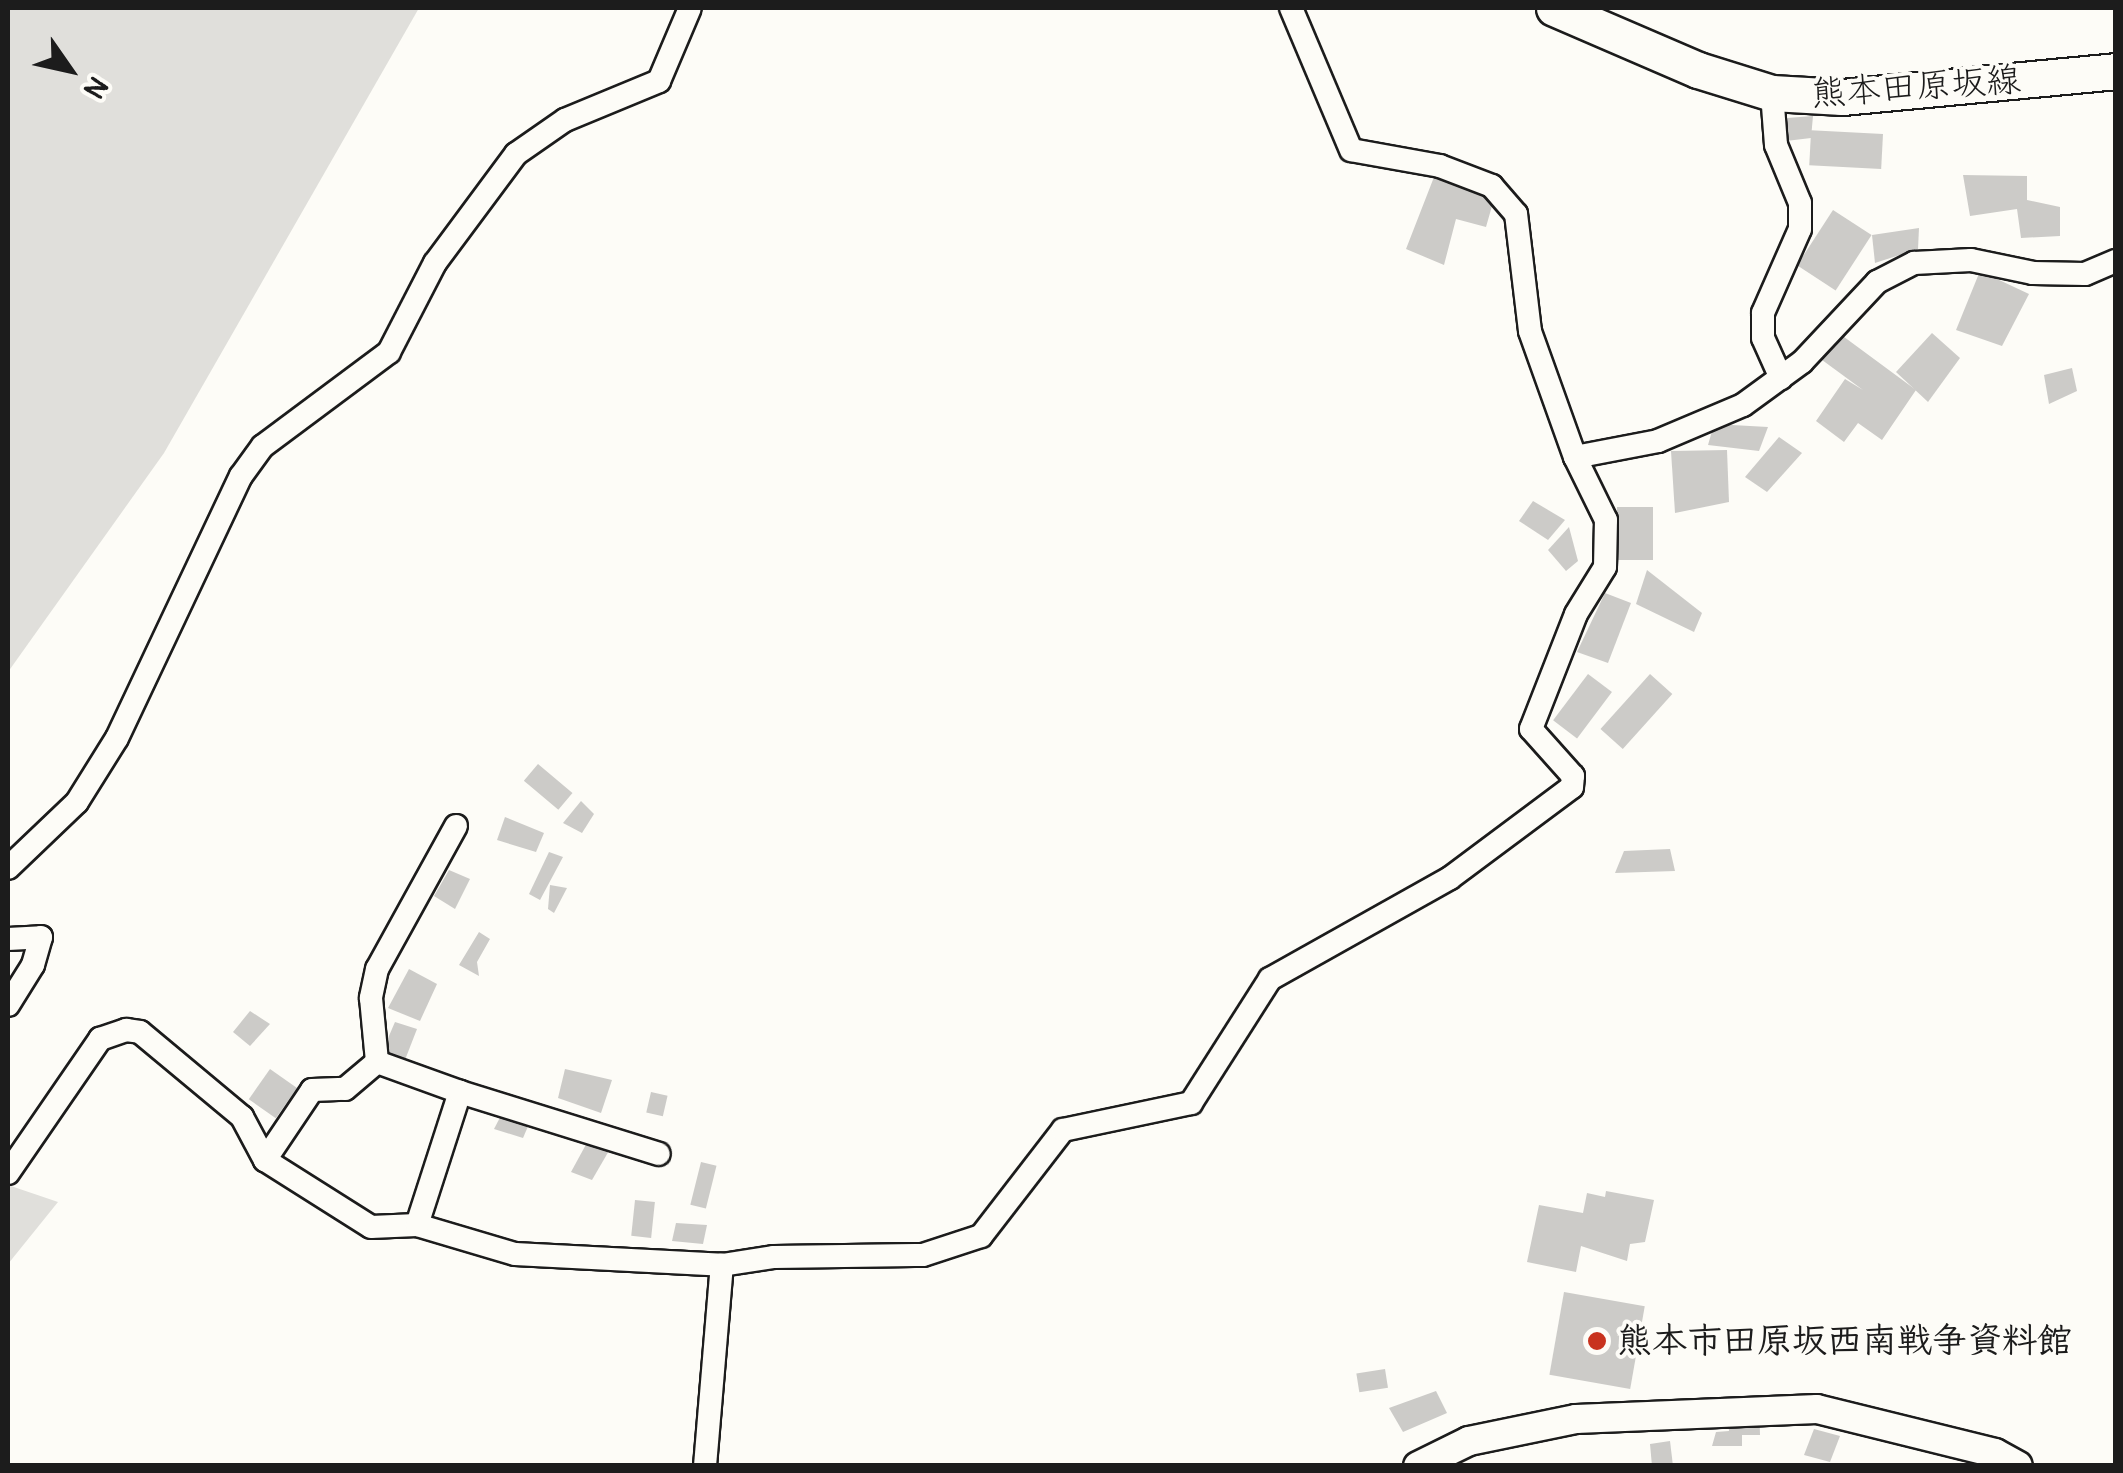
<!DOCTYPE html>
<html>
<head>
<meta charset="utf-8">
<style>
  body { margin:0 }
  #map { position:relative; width:2123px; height:1473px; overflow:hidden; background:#fdfcf7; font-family:Pangolin,"Klee One",sans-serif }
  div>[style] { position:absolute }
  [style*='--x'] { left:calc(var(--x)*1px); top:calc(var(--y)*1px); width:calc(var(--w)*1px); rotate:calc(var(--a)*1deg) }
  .green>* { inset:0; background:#e0dfdb }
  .building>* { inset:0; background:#cccbc8; transform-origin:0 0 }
  .roads { filter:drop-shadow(2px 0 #1c1c1c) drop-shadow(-2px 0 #1c1c1c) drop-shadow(0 2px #1c1c1c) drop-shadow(0 -2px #1c1c1c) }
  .minor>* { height:22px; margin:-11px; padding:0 11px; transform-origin:11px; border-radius:11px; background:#fdfcf7 }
  .tertiary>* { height:28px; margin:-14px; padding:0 14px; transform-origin:14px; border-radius:14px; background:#fdfcf7 }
  .primary>* { height:35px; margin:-17.5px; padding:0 17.5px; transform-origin:17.5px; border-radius:17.5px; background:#fdfcf7 }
  .dots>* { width:28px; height:28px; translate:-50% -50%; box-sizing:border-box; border:5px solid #fdfcf7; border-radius:50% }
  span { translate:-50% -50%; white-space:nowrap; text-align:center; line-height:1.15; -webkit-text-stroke:8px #fdfcf7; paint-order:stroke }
  .street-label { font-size:35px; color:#1c1c1c }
  .poi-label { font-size:35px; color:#1c1c1c; font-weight:700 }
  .left { translate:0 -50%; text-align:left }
  .frame { position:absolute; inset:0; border:10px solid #1c1c1c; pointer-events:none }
  .north { position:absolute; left:20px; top:20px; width:100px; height:100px; -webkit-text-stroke:8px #fdfcf7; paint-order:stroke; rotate:124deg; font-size:28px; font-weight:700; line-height:40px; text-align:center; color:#1c1c1c }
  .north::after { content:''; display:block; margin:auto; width:35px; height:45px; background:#1c1c1c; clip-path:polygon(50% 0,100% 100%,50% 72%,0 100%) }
</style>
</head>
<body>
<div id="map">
  <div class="green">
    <div style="clip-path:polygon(8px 8px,419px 8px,164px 453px,8px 672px)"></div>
    <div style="clip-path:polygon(8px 1185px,58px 1202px,8px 1264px)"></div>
  </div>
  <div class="building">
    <div style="clip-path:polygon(1813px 116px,1811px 138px,1786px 141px,1787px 118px)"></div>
    <div style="left:1883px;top:134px;width:35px;height:72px;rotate:93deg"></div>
    <div style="clip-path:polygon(1963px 175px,2027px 176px,2027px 200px,2060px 207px,2060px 236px,2021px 238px,2017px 209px,1970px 216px)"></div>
    <div style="clip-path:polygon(1434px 177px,1494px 199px,1486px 227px,1456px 219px,1444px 265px,1406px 249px)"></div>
    <div style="left:1833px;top:210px;width:46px;height:66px;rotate:33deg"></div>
    <div style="clip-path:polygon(1919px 228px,1918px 249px,1875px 263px,1872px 235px)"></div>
    <div style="clip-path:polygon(1980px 271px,2029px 294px,2002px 346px,1956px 330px)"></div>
    <div style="clip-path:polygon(1836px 331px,1916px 390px,1882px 440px,1858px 423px,1844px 442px,1816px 421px,1845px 379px,1863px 390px,1818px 357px)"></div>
    <div style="clip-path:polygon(1932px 333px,1960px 358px,1928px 402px,1896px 372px)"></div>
    <div style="clip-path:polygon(2072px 368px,2077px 391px,2049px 404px,2044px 375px)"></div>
    <div style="clip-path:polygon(1714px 424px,1768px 427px,1759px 451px,1708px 445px)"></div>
    <div style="clip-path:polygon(1779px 437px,1802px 453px,1767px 492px,1745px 477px)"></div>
    <div style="clip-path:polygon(1727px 450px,1729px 502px,1675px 513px,1671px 451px)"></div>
    <div style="clip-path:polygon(1533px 501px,1565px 520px,1548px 540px,1519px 521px)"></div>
    <div style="left:1617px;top:507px;width:36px;height:53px"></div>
    <div style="clip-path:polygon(1569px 527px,1578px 561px,1566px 571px,1548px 550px)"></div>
    <div style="clip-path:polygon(1647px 570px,1702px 613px,1694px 632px,1636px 604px)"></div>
    <div style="clip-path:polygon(1605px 593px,1631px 603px,1608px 663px,1577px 652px)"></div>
    <div style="left:1588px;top:674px;width:30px;height:58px;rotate:37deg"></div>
    <div style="left:1650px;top:674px;width:30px;height:74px;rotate:42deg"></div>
    <div style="left:538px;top:764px;width:45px;height:22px;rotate:40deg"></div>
    <div style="clip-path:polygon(581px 801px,594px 814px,582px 833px,563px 823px)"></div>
    <div style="clip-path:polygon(505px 817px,544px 833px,536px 852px,497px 840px)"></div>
    <div style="clip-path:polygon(1670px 849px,1675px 871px,1615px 873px,1624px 851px)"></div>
    <div style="clip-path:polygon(549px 852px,563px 857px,540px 900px,529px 894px)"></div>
    <div style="clip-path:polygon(449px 870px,470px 879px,455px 909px,434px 896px)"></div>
    <div style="clip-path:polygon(550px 885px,567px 888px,554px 913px,548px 909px)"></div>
    <div style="clip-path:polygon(479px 932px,490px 939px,477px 962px,479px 976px,459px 965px)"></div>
    <div style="clip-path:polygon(409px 969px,437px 984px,420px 1021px,388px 1008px)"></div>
    <div style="clip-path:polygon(250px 1011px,270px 1024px,250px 1046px,233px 1032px)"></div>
    <div style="clip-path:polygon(395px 1022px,417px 1029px,403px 1065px,382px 1052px)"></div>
    <div style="left:270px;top:1069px;width:33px;height:37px;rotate:35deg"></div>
    <div style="clip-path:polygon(565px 1069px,612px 1080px,601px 1113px,558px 1098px)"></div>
    <div style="left:651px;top:1092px;width:17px;height:21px;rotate:13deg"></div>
    <div style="clip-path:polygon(506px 1106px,532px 1117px,523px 1138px,494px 1129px)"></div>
    <div style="clip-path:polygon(589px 1139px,610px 1149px,592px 1180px,571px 1172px)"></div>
    <div style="left:701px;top:1162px;width:16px;height:44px;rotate:14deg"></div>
    <div style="clip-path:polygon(1606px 1191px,1654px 1200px,1645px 1242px,1630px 1244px,1627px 1261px,1581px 1246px,1576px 1272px,1527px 1262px,1539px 1205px,1583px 1213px,1587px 1193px,1605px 1197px)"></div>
    <div style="left:635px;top:1200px;width:20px;height:36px;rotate:6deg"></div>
    <div style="clip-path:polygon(676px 1223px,707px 1225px,703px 1244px,672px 1241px)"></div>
    <div style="left:1564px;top:1292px;width:82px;height:84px;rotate:10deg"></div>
    <div style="left:1385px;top:1369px;width:19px;height:29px;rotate:81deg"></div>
    <div style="clip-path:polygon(1436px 1391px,1447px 1413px,1403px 1432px,1389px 1408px)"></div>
    <div style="clip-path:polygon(1759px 1397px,1760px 1435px,1742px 1435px,1742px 1446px,1712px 1446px,1716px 1432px,1729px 1431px,1726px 1398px)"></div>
    <div style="clip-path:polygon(1814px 1429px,1840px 1436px,1830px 1462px,1804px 1455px)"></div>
    <div style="clip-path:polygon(1670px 1441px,1673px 1466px,1652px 1466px,1650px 1444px)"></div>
  </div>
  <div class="roads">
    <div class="minor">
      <div style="--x:1772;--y:93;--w:52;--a:85.6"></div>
      <div style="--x:1776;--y:145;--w:63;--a:67.5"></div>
      <div style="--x:1800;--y:203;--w:26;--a:90"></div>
      <div style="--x:1800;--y:229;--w:92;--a:113.8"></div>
      <div style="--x:1763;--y:313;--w:25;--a:90"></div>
      <div style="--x:1763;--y:338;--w:44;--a:65.8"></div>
      <div style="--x:1575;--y:457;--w:85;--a:-10.9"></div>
      <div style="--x:1658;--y:441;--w:92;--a:-23"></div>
      <div style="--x:1743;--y:405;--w:73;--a:-36.1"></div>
      <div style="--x:1802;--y:362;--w:110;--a:-46.8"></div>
      <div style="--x:1877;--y:282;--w:42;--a:-27.2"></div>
      <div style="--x:1914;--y:263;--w:57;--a:-3"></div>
      <div style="--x:1971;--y:260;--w:63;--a:11.8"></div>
      <div style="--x:2033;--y:273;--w:52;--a:1.1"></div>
      <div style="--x:2085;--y:274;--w:34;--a:-23"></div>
      <div style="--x:456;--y:826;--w:163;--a:118.9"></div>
      <div style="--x:377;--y:969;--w:30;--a:102"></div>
      <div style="--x:371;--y:998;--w:64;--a:84.6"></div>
      <div style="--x:377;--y:1062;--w:88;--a:19.9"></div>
      <div style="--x:8;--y:868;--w:95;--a:-43.7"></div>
      <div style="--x:77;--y:802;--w:75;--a:-58"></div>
      <div style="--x:117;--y:738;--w:290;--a:-64.7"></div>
      <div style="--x:241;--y:476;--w:37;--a:-54"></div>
      <div style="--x:263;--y:446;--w:157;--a:-36.7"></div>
      <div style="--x:389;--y:352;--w:100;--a:-62.7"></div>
      <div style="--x:435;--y:263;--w:136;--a:-53.4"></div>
      <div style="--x:516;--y:154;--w:60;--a:-34.8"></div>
      <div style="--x:565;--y:120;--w:102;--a:-22.5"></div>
      <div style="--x:659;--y:81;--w:79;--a:-67"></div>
      <div style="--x:8;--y:939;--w:33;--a:-3"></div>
      <div style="--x:41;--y:937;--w:29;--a:106"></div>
      <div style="--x:33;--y:965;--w:47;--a:122"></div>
      <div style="--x:265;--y:1160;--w:84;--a:-56.1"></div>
      <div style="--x:312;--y:1090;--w:33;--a:-2"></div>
      <div style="--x:345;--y:1089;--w:42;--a:-40.2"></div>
      <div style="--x:8;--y:1173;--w:163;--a:-55.5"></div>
      <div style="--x:100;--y:1039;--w:28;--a:-19"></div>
      <div style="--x:126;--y:1030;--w:14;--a:8"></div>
      <div style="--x:140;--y:1032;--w:133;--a:39.8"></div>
      <div style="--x:242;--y:1117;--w:49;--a:61.9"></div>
      <div style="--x:265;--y:1160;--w:125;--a:32.3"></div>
      <div style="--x:371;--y:1227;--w:46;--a:-2.5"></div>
      <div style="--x:417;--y:1225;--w:102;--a:16.5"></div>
      <div style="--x:515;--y:1254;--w:207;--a:3"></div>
      <div style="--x:722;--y:1265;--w:53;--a:-8.7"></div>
      <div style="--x:774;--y:1257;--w:149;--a:-0.8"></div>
      <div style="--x:923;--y:1255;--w:61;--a:-18.1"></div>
      <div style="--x:981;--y:1236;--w:134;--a:-52.3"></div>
      <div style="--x:1063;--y:1130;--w:131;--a:-11.9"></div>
      <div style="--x:1191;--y:1103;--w:147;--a:-57.5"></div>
      <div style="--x:1270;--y:979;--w:206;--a:-29.3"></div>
      <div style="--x:1450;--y:878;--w:152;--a:-36.7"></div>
      <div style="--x:1572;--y:787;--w:11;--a:-85"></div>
      <div style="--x:1573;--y:776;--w:63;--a:-131.8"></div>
      <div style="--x:1531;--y:729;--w:123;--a:-68.6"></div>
      <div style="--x:1576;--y:614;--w:55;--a:-58.3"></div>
      <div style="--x:1605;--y:567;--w:47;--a:-88.8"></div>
      <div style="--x:1606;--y:520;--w:70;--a:-116.2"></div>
      <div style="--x:1575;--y:457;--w:134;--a:-109.7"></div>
      <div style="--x:1530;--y:331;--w:118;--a:-96.8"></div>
      <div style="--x:1516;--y:214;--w:37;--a:-131"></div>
      <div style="--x:1492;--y:186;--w:56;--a:-159"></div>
      <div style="--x:1440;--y:166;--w:90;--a:-169.8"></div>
      <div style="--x:1351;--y:150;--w:154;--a:-112.9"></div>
      <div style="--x:417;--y:1225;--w:140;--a:-72.1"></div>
      <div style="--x:460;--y:1092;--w:208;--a:17.3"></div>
      <div style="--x:705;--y:1466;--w:202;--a:-85.2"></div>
    </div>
    <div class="tertiary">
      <div style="--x:1418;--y:1466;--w:57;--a:-26.1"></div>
      <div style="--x:1469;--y:1441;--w:109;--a:-11.6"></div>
      <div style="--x:1576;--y:1419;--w:241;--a:-2.4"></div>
      <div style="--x:1817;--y:1409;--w:183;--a:13.9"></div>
      <div style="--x:1995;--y:1453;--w:26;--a:29"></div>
    </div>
    <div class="primary">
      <div style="--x:1554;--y:8;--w:157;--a:23.3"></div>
      <div style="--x:1698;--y:70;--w:77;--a:17.3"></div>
      <div style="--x:1772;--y:93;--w:70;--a:3.3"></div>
      <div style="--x:1842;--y:97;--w:275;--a:-5.4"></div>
    </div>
  </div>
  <div class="dots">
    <div style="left:1597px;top:1341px;background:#c8321e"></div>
  </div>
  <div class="street-label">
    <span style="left:1916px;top:87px;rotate:-4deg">熊本田原坂線</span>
  </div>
  <div class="poi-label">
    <span class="left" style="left:1617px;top:1341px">熊本市田原坂西南戦争資料館</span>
  </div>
  <div class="frame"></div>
  <div class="north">N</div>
</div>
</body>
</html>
